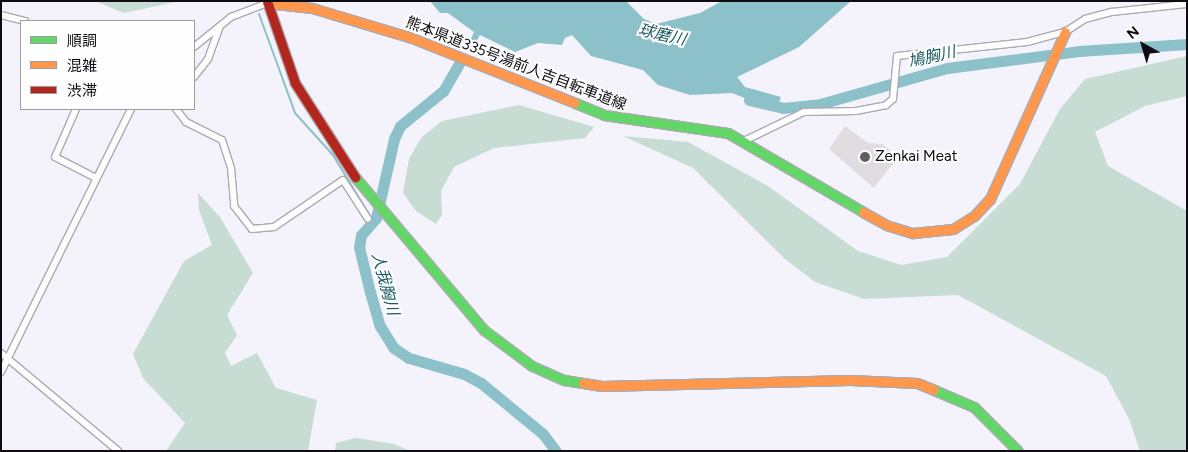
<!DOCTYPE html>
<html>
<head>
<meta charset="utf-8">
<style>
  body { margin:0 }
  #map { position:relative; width:1188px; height:452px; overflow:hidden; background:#f4f2fa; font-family:Figtree,"Noto Sans JP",sans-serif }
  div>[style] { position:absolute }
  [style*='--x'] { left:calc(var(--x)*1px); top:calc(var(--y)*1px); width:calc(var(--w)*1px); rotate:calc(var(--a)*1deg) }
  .green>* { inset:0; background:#c7ddd3 }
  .water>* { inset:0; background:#8cc1ca }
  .stream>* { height:2px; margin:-1px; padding:0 1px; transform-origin:1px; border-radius:1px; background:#8cc1ca }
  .river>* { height:11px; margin:-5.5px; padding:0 5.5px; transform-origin:5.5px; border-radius:5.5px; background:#8cc1ca }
  .building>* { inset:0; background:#e1dcdf }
  .roads { filter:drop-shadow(1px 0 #acaab1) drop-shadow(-1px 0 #acaab1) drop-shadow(0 1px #acaab1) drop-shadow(0 -1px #acaab1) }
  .street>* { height:6px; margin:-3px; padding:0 3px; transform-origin:3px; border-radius:3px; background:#fdfdfe }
  .fast>* { height:9px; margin:-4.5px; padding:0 4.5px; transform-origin:4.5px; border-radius:4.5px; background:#63d668 }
  .slow>* { height:9px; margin:-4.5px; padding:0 4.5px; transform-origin:4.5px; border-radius:4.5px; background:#ff974d }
  .jam>* { height:9px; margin:-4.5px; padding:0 4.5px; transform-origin:4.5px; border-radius:4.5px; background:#b3261e }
  .dots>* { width:14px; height:14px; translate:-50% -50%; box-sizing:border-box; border:2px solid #fefefe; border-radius:50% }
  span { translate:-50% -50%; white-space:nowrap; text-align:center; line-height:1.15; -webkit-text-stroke:4px #fefefe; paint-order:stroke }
  .street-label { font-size:15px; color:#0f0d13 }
  .poi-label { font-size:15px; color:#0f0d13 }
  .left { translate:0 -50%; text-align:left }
  .water-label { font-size:16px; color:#1a5b62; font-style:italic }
  .frame { position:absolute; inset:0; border:2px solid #0f0d13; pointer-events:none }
  .legend { position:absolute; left:20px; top:20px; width:175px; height:90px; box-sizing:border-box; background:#fefefe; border:1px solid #9e9ea0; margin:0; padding:6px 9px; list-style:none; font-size:15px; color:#0f0d13 }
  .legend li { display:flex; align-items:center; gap:10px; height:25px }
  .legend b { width:25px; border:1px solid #9e9ea0 }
  .north { position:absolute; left:1118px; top:20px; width:50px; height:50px; -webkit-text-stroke:4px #fefefe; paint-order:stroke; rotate:321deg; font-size:14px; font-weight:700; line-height:20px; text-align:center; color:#0f0d13 }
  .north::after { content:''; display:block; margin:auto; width:18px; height:22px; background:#0f0d13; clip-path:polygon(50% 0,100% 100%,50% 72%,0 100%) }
</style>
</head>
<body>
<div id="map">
  <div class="green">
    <div style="clip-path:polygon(95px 1px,180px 1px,124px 13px)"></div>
    <div style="clip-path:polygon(1187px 56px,1187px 96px,1145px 106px,1095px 132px,1108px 166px,1187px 211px,1187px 451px,1140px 451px,1129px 419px,1106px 376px,958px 295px,864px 299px,815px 282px,785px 259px,693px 168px,623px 136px,688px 142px,768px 186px,858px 251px,901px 265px,947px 257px,1020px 184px,1060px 109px,1085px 79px)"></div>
    <div style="clip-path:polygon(519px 105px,594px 127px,585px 138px,494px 148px,454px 167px,441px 191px,442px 215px,436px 224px,416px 211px,403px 193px,409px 159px,421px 138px,442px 121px)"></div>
    <div style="clip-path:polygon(198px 193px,220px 217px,253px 273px,227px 315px,237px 335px,225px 353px,231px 366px,257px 353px,276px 388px,317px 400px,308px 451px,166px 451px,185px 423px,143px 378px,133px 354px,184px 261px,212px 245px,199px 210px)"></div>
    <div style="clip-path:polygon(356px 438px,394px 444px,410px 451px,335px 451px,336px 443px)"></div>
  </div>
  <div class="water">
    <div style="clip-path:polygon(430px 1px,626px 1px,644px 19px,656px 24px,700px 13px,722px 1px,851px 1px,799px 47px,737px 77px,745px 87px,781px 97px,776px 111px,770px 100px,763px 99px,762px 105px,732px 93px,690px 95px,658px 85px,643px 70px,591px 56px,572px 35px,565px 38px,562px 45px,538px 43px,515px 52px,480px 35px,474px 45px,469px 43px,474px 32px,448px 13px,440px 13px)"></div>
  </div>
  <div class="stream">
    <div style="--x:259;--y:14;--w:105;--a:70"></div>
    <div style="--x:295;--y:113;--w:57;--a:47.9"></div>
    <div style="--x:333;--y:155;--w:77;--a:58.8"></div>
  </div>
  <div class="river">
    <div style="--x:460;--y:62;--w:34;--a:120"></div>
    <div style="--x:443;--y:91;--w:55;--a:140.9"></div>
    <div style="--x:400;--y:126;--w:14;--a:115"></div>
    <div style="--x:394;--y:139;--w:81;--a:102.8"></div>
    <div style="--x:376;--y:218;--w:23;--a:131"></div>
    <div style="--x:361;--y:235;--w:12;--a:99"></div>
    <div style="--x:359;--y:247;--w:46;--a:76.3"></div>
    <div style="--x:370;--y:292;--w:35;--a:74"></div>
    <div style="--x:380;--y:326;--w:26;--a:58"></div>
    <div style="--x:394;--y:348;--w:18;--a:34"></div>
    <div style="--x:409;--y:358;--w:57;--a:16.2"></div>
    <div style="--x:464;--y:374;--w:19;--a:28"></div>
    <div style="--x:481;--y:383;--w:80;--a:39.4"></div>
    <div style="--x:543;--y:434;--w:21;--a:53"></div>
    <div style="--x:749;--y:100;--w:35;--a:13"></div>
    <div style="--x:783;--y:108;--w:37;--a:-6"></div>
    <div style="--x:820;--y:104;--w:132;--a:-15.8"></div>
    <div style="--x:947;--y:68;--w:133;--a:-7.3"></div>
    <div style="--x:1079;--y:51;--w:108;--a:-3.7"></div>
  </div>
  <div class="building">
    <div style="clip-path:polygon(845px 126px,868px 143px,882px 144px,894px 153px,891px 157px,896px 160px,874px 188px,829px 149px)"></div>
  </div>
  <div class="roads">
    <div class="street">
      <div style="--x:1;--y:15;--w:25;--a:14"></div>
      <div style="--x:194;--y:47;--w:48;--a:-39"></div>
      <div style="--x:231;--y:17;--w:39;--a:-21"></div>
      <div style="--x:194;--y:77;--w:23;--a:-52"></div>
      <div style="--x:208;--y:59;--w:35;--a:-70"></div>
      <div style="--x:76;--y:109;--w:52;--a:113.6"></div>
      <div style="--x:55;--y:157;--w:46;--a:27.1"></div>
      <div style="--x:176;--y:109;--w:16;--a:52"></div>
      <div style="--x:186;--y:122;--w:40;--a:26.6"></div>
      <div style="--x:222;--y:140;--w:29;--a:72"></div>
      <div style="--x:231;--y:168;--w:38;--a:85"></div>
      <div style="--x:234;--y:206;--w:29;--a:52"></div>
      <div style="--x:252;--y:229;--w:22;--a:-5"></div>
      <div style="--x:274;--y:227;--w:83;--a:-34.3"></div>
      <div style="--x:343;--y:180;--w:46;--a:57.3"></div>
      <div style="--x:746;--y:140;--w:64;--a:-25.8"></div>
      <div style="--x:804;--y:112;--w:52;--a:-1.1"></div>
      <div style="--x:856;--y:111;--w:31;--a:-11"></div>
      <div style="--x:886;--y:105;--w:9;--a:-41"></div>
      <div style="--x:893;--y:99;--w:43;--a:-84.7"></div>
      <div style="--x:897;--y:56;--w:131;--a:-6.1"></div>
      <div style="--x:1027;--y:42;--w:39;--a:-15"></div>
      <div style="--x:1065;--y:32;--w:24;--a:-33"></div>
      <div style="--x:1085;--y:19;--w:28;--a:-15"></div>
      <div style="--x:1112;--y:12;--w:75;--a:-6.1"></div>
      <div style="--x:1;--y:353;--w:153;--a:39.9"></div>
      <div style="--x:1;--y:372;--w:293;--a:-63.7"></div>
    </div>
    <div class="fast">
      <div style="--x:575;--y:103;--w:31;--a:22"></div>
      <div style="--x:604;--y:115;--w:125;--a:8.3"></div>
      <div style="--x:728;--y:133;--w:156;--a:30.3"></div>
      <div style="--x:355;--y:177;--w:200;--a:49.9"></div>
      <div style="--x:484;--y:330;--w:60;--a:36.9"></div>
      <div style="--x:532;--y:366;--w:35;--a:24"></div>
      <div style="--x:564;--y:380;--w:19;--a:9"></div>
      <div style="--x:934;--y:390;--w:43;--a:23"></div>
      <div style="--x:974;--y:407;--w:62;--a:45"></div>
    </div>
    <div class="slow">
      <div style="--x:267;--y:3;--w:45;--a:6.3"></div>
      <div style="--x:312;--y:8;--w:104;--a:16.7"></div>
      <div style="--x:412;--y:38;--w:175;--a:21.7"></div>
      <div style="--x:863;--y:212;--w:26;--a:29"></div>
      <div style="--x:886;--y:225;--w:28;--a:17"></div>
      <div style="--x:913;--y:233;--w:40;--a:-5.7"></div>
      <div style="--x:953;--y:229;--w:25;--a:-32"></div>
      <div style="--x:974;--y:216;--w:23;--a:-47"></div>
      <div style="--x:990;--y:199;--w:183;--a:-65.8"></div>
      <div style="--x:583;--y:383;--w:19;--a:9"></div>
      <div style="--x:602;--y:386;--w:248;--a:-1.4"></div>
      <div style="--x:850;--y:380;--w:67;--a:2.6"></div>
      <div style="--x:917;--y:383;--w:18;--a:22"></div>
    </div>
    <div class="jam">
      <div style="--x:267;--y:1;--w:87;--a:71.1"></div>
      <div style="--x:295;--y:83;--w:112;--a:57.4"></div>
    </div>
  </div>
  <div class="dots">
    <div style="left:865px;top:157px;background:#5f5d64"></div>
  </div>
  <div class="street-label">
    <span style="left:516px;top:64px;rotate:21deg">熊本県道335号湯前人吉自転車道線</span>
  </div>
  <div class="poi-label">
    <span class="left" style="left:875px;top:157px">Zenkai Meat</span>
  </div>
  <div class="water-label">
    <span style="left:662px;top:35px;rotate:13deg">球磨川</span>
    <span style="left:932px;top:57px;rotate:-13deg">鳩胸川</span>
    <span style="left:385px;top:284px;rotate:75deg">人我胸川</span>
  </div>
  <div class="frame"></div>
  <ul class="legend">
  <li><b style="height:6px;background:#63d668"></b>順調</li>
  <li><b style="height:6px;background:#ff974d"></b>混雑</li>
  <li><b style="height:6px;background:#b3261e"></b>渋滞</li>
  </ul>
  <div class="north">N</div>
</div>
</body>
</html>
